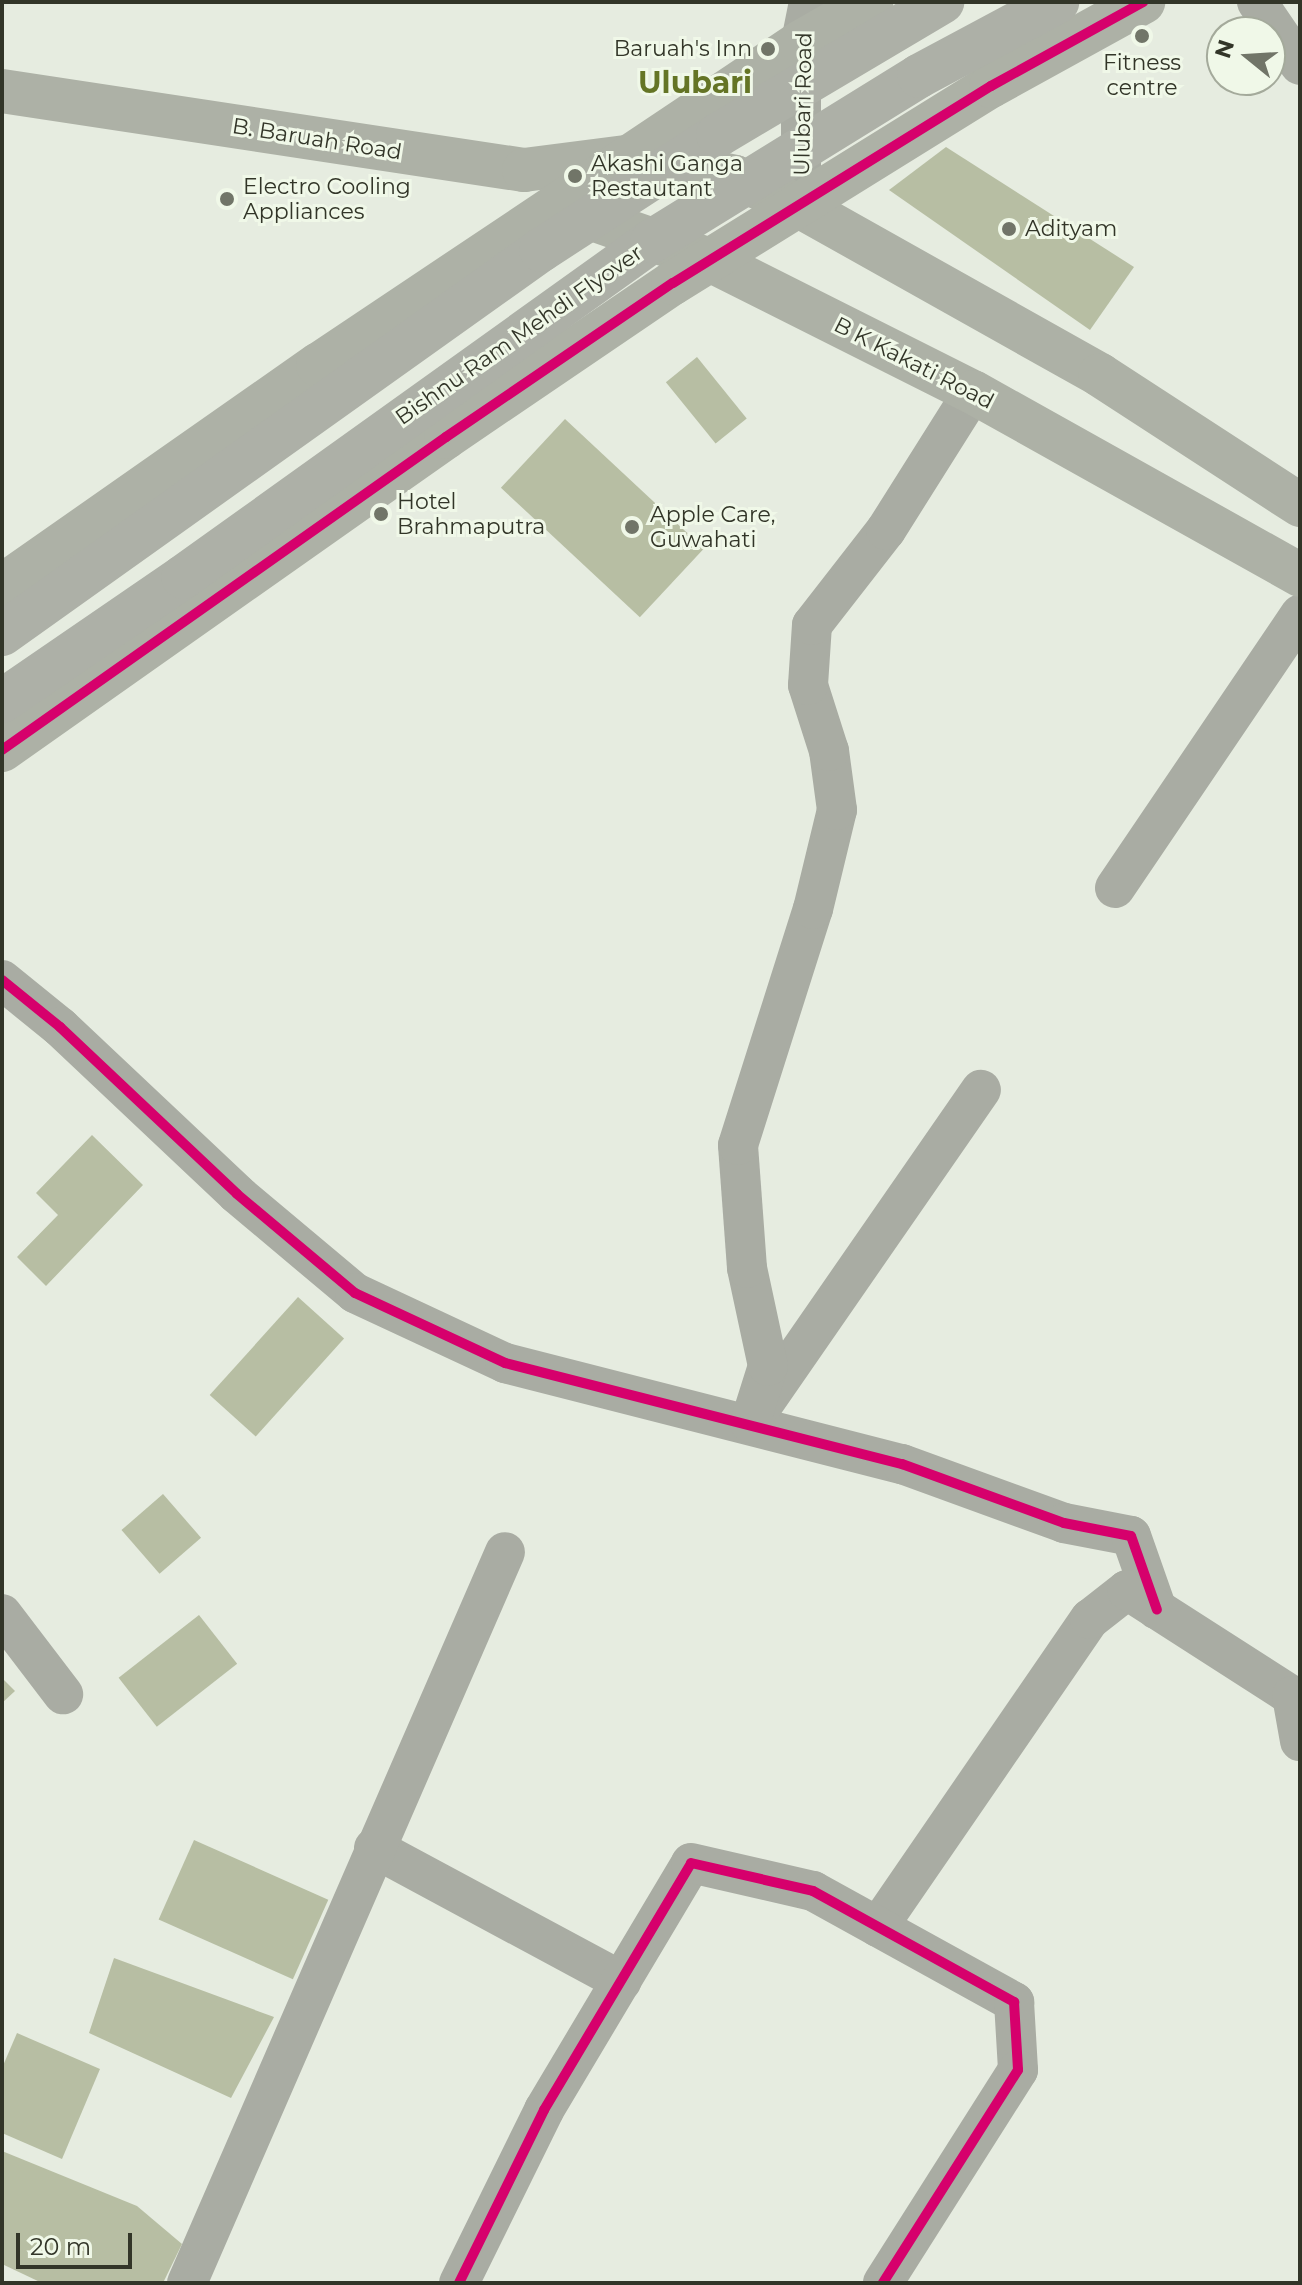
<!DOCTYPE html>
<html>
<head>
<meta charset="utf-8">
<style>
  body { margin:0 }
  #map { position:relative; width:1302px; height:2285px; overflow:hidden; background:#e6ece0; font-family:Montserrat,sans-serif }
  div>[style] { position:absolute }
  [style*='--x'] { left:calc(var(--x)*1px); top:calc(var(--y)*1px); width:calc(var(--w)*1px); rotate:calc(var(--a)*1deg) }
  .building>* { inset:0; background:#b7bea3; transform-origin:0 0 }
  .street>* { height:40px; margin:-20px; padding:0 20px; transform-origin:20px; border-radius:20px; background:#a9aca3 }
  .secondary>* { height:44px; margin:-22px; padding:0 22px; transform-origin:22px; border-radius:22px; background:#adb1a6 }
  .primary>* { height:44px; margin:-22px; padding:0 22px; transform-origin:22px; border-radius:22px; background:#adb0a7 }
  .primary-bridge>* { height:44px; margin:-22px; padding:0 22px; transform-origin:22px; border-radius:22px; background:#adb0a7 }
  .cycleway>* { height:10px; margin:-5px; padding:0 5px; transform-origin:5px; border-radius:5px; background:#d6006c }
  .dots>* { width:22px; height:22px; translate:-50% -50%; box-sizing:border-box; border:4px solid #f0f8e8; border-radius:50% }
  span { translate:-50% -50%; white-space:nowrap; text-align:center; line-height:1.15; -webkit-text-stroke:6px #f0f8e8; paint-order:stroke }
  .poi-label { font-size:22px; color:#323528 }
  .right { translate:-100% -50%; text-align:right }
  .left { translate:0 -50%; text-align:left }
  .street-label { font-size:22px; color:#323528 }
  .district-label { font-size:30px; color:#647425; font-weight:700 }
  .frame { position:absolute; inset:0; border:4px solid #323528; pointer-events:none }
  .north { position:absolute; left:1206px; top:16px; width:80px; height:80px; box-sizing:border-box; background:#f0f8e8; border:2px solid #a4aa9b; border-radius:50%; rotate:288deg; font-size:22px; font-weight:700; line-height:32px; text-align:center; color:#323528 }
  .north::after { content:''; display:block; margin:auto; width:28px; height:36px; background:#717568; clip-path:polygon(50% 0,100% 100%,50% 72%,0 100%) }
  .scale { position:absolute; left:16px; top:2233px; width:116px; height:36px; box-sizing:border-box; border:4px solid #323528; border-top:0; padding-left:10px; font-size:24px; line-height:28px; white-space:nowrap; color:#323528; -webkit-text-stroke:6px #f0f8e8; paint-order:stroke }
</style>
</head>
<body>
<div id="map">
  <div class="building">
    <div style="clip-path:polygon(946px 147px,1134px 267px,1090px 330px,889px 190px)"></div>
    <div style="left:697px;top:357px;width:79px;height:40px;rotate:51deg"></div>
    <div style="left:565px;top:419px;width:190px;height:94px;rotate:43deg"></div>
    <div style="clip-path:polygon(92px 1135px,143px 1185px,46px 1286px,17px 1257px,58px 1215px,36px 1193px)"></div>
    <div style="left:298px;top:1297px;width:62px;height:132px;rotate:42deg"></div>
    <div style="left:163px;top:1494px;width:58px;height:55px;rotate:49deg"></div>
    <div style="left:199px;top:1615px;width:62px;height:102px;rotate:52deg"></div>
    <div style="clip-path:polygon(2px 1678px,15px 1691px,2px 1703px)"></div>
    <div style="left:194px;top:1840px;width:147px;height:87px;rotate:24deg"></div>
    <div style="clip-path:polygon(114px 1958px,274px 2017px,231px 2098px,89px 2033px)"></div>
    <div style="clip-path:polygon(17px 2033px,100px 2069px,62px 2159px,2px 2133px,2px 2068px)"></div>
    <div style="clip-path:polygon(2px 2151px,137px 2206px,182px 2244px,163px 2283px,42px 2283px,2px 2264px)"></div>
  </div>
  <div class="street">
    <div style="--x:1257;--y:2;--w:76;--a:55.7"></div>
    <div style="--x:801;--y:207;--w:165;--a:-90"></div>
    <div style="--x:801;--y:42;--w:41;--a:-78.7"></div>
    <div style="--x:1115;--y:888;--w:330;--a:-55.9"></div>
    <div style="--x:2;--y:980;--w:75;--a:39"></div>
    <div style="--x:60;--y:1027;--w:243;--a:43.3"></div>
    <div style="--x:237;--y:1194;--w:154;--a:40"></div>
    <div style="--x:355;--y:1293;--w:166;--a:25"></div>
    <div style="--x:505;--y:1363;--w:410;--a:14.3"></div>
    <div style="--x:902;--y:1464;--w:172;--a:20"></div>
    <div style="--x:1064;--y:1523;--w:68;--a:11"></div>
    <div style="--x:1131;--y:1536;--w:78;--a:70.6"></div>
    <div style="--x:764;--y:1403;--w:381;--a:-55.3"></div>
    <div style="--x:750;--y:1423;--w:60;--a:-72.5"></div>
    <div style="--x:768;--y:1366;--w:100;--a:-102.1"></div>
    <div style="--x:747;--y:1268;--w:123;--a:-94.2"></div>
    <div style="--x:738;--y:1145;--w:248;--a:-72.4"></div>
    <div style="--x:813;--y:909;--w:102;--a:-76.4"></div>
    <div style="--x:837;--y:810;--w:60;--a:-97.7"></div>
    <div style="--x:829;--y:751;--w:69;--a:-107.7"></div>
    <div style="--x:808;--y:685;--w:60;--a:-86.2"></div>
    <div style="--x:812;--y:625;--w:120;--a:-52.1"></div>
    <div style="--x:886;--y:530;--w:163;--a:-57.8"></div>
    <div style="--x:2;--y:1614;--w:101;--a:52.7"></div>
    <div style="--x:374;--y:1848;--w:281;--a:28.3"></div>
    <div style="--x:878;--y:1927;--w:374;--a:-55.5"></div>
    <div style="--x:1090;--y:1619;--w:47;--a:-38.1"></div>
    <div style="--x:1127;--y:1590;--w:196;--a:32.7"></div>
    <div style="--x:1292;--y:1696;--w:46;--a:79.9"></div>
    <div style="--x:187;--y:2283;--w:797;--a:-66.49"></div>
    <div style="--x:459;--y:2283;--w:193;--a:-63.8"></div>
    <div style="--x:544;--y:2110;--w:287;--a:-59.2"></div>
    <div style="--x:691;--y:1863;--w:125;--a:12.9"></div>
    <div style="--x:813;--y:1891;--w:230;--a:28.9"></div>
    <div style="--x:1014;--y:2002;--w:68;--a:86.6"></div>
    <div style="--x:1018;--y:2070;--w:252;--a:122.4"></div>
  </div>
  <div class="secondary">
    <div style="--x:2;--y:91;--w:528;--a:8.61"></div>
    <div style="--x:524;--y:170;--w:110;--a:-7.3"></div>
    <div style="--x:633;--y:156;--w:104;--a:11.6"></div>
    <div style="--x:735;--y:177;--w:72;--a:24.4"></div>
    <div style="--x:801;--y:207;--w:343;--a:29.3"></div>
    <div style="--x:1100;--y:375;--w:239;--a:33"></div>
    <div style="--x:561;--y:208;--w:160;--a:19.3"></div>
    <div style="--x:712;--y:261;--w:292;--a:26.7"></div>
    <div style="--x:973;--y:392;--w:375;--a:29.2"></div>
    <div style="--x:2;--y:586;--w:386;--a:-35"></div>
    <div style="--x:318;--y:365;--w:581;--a:-33.77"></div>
    <div style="--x:801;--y:42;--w:81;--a:-29.7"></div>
    <div style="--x:2;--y:750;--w:543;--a:-35.18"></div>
    <div style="--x:446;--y:437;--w:274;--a:-34.2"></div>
    <div style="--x:673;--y:283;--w:374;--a:-31.8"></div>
    <div style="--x:991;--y:86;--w:174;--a:-28.9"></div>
  </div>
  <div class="primary">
    <div style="--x:2;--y:701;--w:219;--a:-34.4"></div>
    <div style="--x:183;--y:577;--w:577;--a:-35.62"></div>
  </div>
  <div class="primary-bridge">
    <div style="--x:652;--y:241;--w:314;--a:-31.7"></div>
    <div style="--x:919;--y:76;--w:157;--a:-28.2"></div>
    <div style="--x:2;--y:634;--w:662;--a:-35.47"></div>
    <div style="--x:541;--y:250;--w:211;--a:-33"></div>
    <div style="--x:718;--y:135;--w:261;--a:-30.7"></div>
  </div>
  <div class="cycleway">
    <div style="--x:2;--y:750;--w:543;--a:-35.18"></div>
    <div style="--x:446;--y:437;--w:274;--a:-34.2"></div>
    <div style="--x:673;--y:283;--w:374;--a:-31.8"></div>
    <div style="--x:991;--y:86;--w:174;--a:-28.9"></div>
    <div style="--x:2;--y:980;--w:75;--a:39"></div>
    <div style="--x:60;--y:1027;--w:243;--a:43.3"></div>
    <div style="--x:237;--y:1194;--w:154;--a:40"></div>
    <div style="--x:355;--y:1293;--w:166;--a:25"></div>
    <div style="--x:505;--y:1363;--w:410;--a:14.3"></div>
    <div style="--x:902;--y:1464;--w:172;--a:20"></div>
    <div style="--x:1064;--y:1523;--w:68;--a:11"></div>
    <div style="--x:1131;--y:1536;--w:78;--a:70.6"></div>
    <div style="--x:459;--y:2283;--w:193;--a:-63.8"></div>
    <div style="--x:544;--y:2110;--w:287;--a:-59.2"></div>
    <div style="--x:691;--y:1863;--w:125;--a:12.9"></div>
    <div style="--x:813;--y:1891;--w:230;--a:28.9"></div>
    <div style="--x:1014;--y:2002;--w:68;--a:86.6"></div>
    <div style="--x:1018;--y:2070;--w:252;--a:122.4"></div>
  </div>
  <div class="dots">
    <div style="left:1142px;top:36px;background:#717568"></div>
    <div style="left:768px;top:49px;background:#717568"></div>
    <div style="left:575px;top:176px;background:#717568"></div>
    <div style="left:227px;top:199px;background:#717568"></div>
    <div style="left:1009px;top:229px;background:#717568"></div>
    <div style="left:381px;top:514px;background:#717568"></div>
    <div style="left:632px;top:527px;background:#717568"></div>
  </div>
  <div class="poi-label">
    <span class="right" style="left:752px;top:49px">Baruah's Inn</span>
    <span style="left:1142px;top:75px">Fitness<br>centre</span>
    <span class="left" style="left:591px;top:176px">Akashi Ganga<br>Restautant</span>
    <span class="left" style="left:243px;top:199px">Electro Cooling<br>Appliances</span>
    <span class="left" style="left:1025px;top:229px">Adityam</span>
    <span class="left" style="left:397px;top:514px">Hotel<br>Brahmaputra</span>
    <span class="left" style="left:650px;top:527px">Apple Care,<br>Guwahati</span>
  </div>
  <div class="street-label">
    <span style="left:803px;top:104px;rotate:-89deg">Ulubari Road</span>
    <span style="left:317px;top:139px;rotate:9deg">B. Baruah Road</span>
    <span style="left:519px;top:335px;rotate:-35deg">Bishnu Ram Mehdi Flyover</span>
    <span style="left:914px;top:363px;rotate:27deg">B K Kakati Road</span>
  </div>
  <div class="district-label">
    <span style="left:695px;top:83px">Ulubari</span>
  </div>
  <div class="frame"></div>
  <div class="north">N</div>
  <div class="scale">20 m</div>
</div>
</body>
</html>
